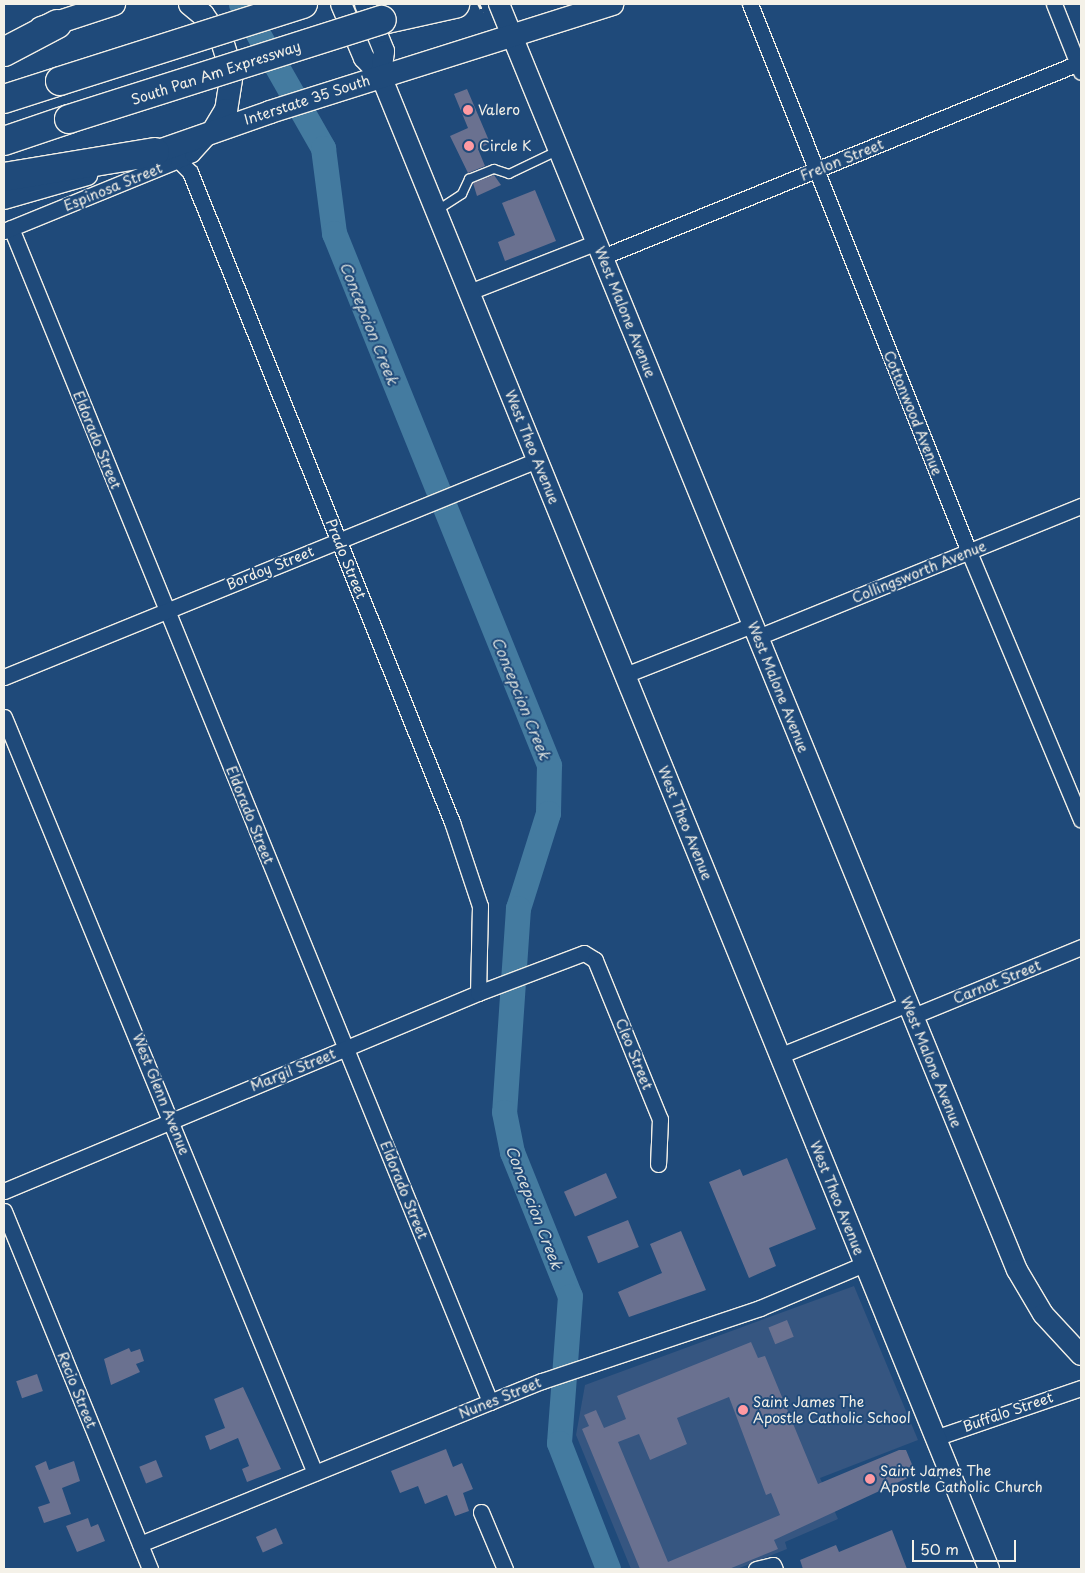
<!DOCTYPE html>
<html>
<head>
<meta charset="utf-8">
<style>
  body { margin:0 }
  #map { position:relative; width:1085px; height:1573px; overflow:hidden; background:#1f4a7a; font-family:"Playpen Sans",sans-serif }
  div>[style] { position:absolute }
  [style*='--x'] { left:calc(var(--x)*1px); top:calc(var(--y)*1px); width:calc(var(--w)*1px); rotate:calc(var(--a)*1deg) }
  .built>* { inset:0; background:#365681 }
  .river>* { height:25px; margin:-12.5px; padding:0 12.5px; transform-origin:12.5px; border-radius:12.5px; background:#447ba0 }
  .building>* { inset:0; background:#6a7190; transform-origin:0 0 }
  .path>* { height:2.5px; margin-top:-1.25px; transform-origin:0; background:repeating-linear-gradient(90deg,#f4f1e8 0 5px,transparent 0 9px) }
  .roads { filter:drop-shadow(1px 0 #f4f1e8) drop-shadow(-1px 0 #f4f1e8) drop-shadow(0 1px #f4f1e8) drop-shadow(0 -1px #f4f1e8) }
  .service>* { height:8px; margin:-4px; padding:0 4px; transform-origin:4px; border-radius:4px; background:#1f4a7a }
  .minor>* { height:15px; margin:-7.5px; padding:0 7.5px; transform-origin:7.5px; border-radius:7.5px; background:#1f4a7a }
  .tertiary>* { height:20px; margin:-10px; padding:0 10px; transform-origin:10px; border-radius:10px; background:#1f4a7a }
  .secondary>* { height:22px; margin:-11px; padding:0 11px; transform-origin:11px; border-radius:11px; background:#1f4a7a }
  .motorway>* { height:28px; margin:-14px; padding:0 14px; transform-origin:14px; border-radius:14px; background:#1f4a7a }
  .bridges { filter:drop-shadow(1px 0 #f4f1e8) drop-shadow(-1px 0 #f4f1e8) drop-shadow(0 1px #f4f1e8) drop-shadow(0 -1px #f4f1e8) }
  .motorway-bridge>* { height:28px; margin:-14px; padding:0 14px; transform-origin:14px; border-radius:14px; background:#1f4a7a }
  .dots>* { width:14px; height:14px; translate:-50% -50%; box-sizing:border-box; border:2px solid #1f4a7a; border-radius:50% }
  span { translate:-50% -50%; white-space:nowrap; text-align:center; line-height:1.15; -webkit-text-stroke:4px #1f4a7a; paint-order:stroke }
  .street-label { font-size:14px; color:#f4f1e8 }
  .poi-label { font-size:14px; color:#f4f1e8 }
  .left { translate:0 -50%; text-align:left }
  .water-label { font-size:15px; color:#dadfdd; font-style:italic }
  .frame { position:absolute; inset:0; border:5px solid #f4f1e8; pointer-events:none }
  .scale { position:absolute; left:912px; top:1540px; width:104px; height:22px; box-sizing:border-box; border:2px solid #f4f1e8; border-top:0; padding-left:6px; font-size:15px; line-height:18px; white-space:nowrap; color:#f4f1e8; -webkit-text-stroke:4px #1f4a7a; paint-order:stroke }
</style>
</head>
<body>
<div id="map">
  <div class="built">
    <div style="clip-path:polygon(854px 1286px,918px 1440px,820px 1478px,838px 1519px,785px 1542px,787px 1549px,737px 1569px,631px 1569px,576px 1435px,585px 1385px)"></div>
  </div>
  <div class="river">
    <div style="--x:241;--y:4;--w:166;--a:60.3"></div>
    <div style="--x:323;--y:148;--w:86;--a:82.6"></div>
    <div style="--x:334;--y:233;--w:574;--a:67.99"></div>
    <div style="--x:549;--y:765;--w:48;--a:91.2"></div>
    <div style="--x:548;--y:813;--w:100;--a:107.5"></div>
    <div style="--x:518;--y:908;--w:204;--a:93.9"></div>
    <div style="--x:504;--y:1112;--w:41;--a:78.7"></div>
    <div style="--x:512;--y:1152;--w:155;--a:68.1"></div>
    <div style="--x:570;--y:1296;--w:147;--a:94.3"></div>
    <div style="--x:559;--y:1443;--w:135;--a:68.7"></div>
  </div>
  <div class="building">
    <div style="clip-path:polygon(467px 89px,490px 143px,478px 149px,485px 166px,468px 173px,450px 136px,468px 128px,454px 94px)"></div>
    <div style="clip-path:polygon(494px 175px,501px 185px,477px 196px,473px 183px)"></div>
    <div style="clip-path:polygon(535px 190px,556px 241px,505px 261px,498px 242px,515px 235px,502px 203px)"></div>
    <div style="clip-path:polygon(787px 1158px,816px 1229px,769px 1248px,776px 1266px,749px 1278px,709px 1182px,740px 1169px,743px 1176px)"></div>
    <div style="left:606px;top:1173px;width:27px;height:46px;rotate:66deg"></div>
    <div style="left:628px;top:1220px;width:29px;height:44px;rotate:68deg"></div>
    <div style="clip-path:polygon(681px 1231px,706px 1290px,629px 1317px,618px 1292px,662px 1273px,650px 1244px)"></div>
    <div style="left:787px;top:1320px;width:18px;height:20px;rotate:68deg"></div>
    <div style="clip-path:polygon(evenodd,751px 1342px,758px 1358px,765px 1356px,818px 1484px,899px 1450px,906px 1450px,916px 1474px,774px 1540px,778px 1549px,729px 1569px,640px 1569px,582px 1429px,589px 1426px,584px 1415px,596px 1410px,604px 1428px,626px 1419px,617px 1396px,751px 1342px,729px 1397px,766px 1495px,771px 1493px,780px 1515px,668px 1562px,618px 1442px,639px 1434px,650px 1460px,687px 1444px,677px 1418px,729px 1397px)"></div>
    <div style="clip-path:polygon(129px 1348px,131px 1352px,140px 1349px,144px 1361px,136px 1364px,140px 1372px,111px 1385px,104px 1359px)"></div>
    <div style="left:37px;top:1374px;width:18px;height:22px;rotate:71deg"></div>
    <div style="clip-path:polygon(243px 1387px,281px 1469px,247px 1482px,242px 1469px,249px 1466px,238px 1438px,210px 1450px,205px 1436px,225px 1428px,214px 1399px)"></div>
    <div style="clip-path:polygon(446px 1449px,453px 1467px,462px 1463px,473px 1489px,463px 1493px,469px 1511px,455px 1516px,447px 1495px,425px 1504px,418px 1486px,400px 1493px,391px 1471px)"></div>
    <div style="left:156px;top:1460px;width:18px;height:18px;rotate:68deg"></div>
    <div style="clip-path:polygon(46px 1461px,49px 1470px,74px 1461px,80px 1481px,62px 1488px,71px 1514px,44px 1523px,38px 1507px,50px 1503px,35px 1466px)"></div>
    <div style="clip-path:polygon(88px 1518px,91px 1527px,98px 1524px,105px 1541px,77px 1552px,66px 1526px)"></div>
    <div style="left:276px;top:1528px;width:17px;height:22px;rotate:66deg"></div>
    <div style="clip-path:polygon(892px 1530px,907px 1569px,803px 1569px,800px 1560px,836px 1545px,839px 1552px)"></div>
  </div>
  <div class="path">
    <div style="--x:479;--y:4;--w:9;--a:63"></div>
  </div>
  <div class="roads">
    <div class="service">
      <div style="--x:436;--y:211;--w:31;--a:-33"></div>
      <div style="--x:462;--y:194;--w:17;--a:-65"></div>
      <div style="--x:469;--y:179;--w:27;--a:-22"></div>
      <div style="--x:494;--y:169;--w:16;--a:18"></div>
      <div style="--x:509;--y:174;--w:53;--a:-25.6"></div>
    </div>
    <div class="minor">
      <div style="--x:750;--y:4;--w:590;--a:68.22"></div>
      <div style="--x:969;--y:552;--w:290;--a:67.3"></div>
      <div style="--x:1054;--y:4;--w:73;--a:68.3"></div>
      <div style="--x:155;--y:152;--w:24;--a:19"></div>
      <div style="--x:178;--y:160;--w:17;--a:45"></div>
      <div style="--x:190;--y:172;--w:701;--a:68.05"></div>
      <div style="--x:452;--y:822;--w:89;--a:71.6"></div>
      <div style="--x:480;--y:906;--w:87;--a:91.3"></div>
      <div style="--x:11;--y:228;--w:1268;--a:67.8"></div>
      <div style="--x:4;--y:231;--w:188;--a:-22.2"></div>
      <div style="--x:178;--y:160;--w:15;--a:-23"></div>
      <div style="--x:192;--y:154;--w:25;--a:-48"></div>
      <div style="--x:602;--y:257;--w:517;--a:-22.15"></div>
      <div style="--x:469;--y:292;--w:137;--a:-21.3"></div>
      <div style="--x:758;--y:637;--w:349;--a:-22.1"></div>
      <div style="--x:625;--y:675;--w:136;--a:-21.5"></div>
      <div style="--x:4;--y:677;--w:575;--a:-22.15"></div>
      <div style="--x:4;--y:717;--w:817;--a:67.64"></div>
      <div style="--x:913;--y:1016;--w:182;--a:-22.3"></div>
      <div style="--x:779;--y:1056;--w:139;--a:-22"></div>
      <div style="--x:4;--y:1191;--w:514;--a:-22.67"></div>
      <div style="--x:478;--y:993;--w:113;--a:-20.7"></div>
      <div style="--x:584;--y:953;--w:13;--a:32"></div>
      <div style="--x:595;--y:960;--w:172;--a:67.8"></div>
      <div style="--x:660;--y:1119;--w:45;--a:92.5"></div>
      <div style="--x:4;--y:1211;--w:387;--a:67.8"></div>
      <div style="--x:935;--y:1438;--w:154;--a:-18.9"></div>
      <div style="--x:481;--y:1512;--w:62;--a:67.2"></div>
      <div style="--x:140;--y:1544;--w:434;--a:-22.1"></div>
      <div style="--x:542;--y:1381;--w:230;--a:-18.5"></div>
      <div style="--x:760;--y:1308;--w:113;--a:-22.9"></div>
      <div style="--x:756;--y:1569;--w:17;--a:-13"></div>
      <div style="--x:773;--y:1565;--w:4;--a:63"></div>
    </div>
    <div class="tertiary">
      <div style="--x:341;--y:4;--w:59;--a:66.9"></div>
      <div style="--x:364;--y:58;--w:25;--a:47"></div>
      <div style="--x:381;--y:76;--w:1612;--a:67.84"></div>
      <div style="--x:365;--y:4;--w:51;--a:68"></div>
      <div style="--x:384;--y:51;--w:25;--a:97"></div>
      <div style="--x:499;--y:4;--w:1368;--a:67.75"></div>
      <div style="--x:1017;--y:1270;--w:51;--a:59.4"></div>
      <div style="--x:1043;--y:1314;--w:56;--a:47.2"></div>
    </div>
    <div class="secondary">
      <div style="--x:190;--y:4;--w:17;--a:40"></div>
      <div style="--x:203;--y:15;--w:35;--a:55"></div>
      <div style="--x:223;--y:44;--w:30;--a:73"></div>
      <div style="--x:232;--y:73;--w:37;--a:99"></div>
      <div style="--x:226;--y:110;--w:23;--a:121"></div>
      <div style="--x:41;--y:28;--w:77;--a:-18.2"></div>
      <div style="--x:139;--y:158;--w:139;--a:-19.3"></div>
      <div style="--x:270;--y:112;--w:359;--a:-17.5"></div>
      <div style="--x:4;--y:198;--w:86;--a:-16.1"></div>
    </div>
    <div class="motorway">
      <div style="--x:382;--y:20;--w:75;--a:-12.4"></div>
      <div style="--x:4;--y:52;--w:60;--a:-27.8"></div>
      <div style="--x:4;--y:99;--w:59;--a:-17.8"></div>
      <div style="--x:4;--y:141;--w:69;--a:-18.7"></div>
      <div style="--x:4;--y:177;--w:153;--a:-9.4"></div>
    </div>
  </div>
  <div class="bridges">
    <div class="motorway-bridge">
      <div style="--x:60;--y:81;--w:255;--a:-17.6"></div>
      <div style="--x:69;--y:119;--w:328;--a:-17.6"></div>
    </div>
  </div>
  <div class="dots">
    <div style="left:468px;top:110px;background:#ff9aa2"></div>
    <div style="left:469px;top:146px;background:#ff9aa2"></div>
    <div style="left:743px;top:1410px;background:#ff9aa2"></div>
    <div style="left:870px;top:1479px;background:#ff9aa2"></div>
  </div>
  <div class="street-label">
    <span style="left:216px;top:73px;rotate:-18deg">South Pan Am Expressway</span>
    <span style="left:307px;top:100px;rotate:-18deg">Interstate 35 South</span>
    <span style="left:842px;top:160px;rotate:-22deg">Frelon Street</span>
    <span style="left:113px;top:187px;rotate:-22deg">Espinosa Street</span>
    <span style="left:625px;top:312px;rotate:68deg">West Malone Avenue</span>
    <span style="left:913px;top:413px;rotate:68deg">Cottonwood Avenue</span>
    <span style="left:97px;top:440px;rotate:68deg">Eldorado Street</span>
    <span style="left:532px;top:447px;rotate:68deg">West Theo Avenue</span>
    <span style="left:346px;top:559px;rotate:68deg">Prado Street</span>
    <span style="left:270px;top:568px;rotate:-22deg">Bordoy Street</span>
    <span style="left:919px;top:572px;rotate:-22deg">Collingsworth Avenue</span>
    <span style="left:778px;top:687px;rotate:68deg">West Malone Avenue</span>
    <span style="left:250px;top:815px;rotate:68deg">Eldorado Street</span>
    <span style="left:685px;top:823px;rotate:68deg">West Theo Avenue</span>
    <span style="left:997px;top:982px;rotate:-22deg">Carnot Street</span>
    <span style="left:634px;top:1054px;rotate:68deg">Cleo Street</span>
    <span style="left:931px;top:1062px;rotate:68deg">West Malone Avenue</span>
    <span style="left:293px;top:1070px;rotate:-22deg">Margil Street</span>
    <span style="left:161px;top:1094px;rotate:68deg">West Glenn Avenue</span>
    <span style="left:404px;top:1190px;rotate:68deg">Eldorado Street</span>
    <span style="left:837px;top:1198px;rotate:68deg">West Theo Avenue</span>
    <span style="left:77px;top:1390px;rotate:68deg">Recio Street</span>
    <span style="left:500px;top:1398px;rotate:-22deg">Nunes Street</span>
    <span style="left:1008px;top:1412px;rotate:-19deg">Buffalo Street</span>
  </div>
  <div class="poi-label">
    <span class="left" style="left:478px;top:110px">Valero</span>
    <span class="left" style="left:479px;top:146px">Circle K</span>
    <span class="left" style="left:753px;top:1410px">Saint James The<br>Apostle Catholic School</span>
    <span class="left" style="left:880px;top:1479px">Saint James The<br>Apostle Catholic Church</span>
  </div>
  <div class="water-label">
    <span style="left:370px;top:323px;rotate:68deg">Concepcion Creek</span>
    <span style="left:522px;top:698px;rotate:68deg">Concepcion Creek</span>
    <span style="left:535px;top:1207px;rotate:69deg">Concepcion Creek</span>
  </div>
  <div class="frame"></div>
  <div class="scale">50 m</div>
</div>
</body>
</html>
